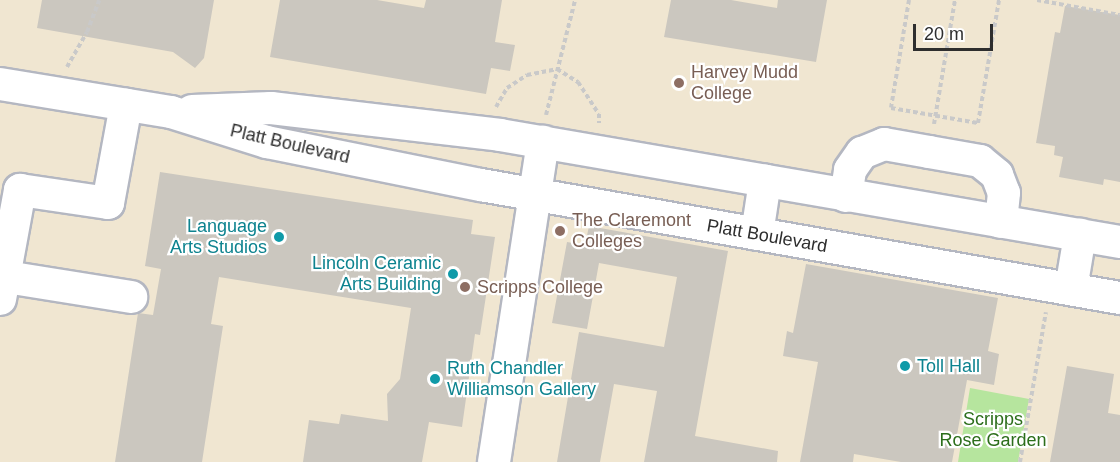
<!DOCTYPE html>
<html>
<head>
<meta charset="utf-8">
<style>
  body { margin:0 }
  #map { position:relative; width:1120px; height:462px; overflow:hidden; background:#efe9e1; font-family:Arial,sans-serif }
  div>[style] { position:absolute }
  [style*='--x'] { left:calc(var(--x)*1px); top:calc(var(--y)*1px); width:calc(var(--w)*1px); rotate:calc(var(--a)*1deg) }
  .education>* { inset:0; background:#f0e6d1; transform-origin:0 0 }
  .green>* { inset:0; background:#b6e59e }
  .building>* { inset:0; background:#cbc7bf }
  .path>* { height:4px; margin-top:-2px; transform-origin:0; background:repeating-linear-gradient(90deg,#c9c9c9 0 4.5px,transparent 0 7.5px) }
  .roads { filter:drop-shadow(2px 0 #b4b7c1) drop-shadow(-2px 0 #b4b7c1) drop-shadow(0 2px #b4b7c1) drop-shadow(0 -2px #b4b7c1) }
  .minor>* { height:32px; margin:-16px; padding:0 16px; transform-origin:16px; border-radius:16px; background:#fff }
  .dots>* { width:16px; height:16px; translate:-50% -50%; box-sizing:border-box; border:3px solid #fff; border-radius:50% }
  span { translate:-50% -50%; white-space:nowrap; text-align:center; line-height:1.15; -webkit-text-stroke:4.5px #fff; paint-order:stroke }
  .education-label { font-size:18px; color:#785e54 }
  .left { translate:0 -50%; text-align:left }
  .street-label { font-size:18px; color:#2e2e2e }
  .culture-label { font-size:18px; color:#0d838f }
  .right { translate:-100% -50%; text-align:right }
  .park-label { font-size:18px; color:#2c6e1b }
  .scale { position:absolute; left:913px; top:24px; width:80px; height:27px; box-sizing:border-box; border:3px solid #2e2e2e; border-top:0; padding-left:8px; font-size:18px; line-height:21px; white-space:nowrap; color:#2e2e2e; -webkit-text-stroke:4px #fff; paint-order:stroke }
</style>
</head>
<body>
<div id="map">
  <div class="education">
    <div style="left:0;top:0;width:1120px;height:462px"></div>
  </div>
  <div class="green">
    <div style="clip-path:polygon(970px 388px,1029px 399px,1018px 462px,958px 462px)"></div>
  </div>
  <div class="building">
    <div style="clip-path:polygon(42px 0,214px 0,204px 58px,195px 68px,173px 52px,37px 28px)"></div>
    <div style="clip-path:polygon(280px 0,377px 0,424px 8px,426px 0,502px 0,495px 42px,515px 45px,510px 71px,491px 68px,486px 94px,270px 57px)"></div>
    <div style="clip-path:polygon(671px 0,731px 0,777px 8px,778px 0,827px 0,816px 62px,664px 37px)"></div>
    <div style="clip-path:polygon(1065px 6px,1120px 15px,1120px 182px,1104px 179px,1103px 185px,1059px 177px,1063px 157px,1054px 155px,1055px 146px,1036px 143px,1055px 32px,1060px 33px)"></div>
    <div style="clip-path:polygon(160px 172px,473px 220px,471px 234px,495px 237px,480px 335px,475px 334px,462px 427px,429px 422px,422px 462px,303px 462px,309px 420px,339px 424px,341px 414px,388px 421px,387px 394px,400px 379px,411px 308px,219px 277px,211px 324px,223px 326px,202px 462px,115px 462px,138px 313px,153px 315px,161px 269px,145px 266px)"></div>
    <div style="clip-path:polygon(589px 226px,728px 251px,695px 436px,778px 451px,777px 462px,644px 462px,657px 391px,614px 384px,600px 462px,557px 462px,579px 332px,664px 347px,677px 277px,599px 263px,587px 329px,552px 323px,567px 242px,585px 245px)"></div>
    <div style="clip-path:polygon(806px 264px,998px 298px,988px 351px,999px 354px,994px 385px,967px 380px,952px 462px,901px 462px,854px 454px,853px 462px,800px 462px,818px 362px,783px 356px,787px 331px,793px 333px)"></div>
    <div style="clip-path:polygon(1067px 366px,1114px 374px,1108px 413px,1120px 415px,1120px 462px,1050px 462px)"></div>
  </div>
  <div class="path">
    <div style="--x:909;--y:0;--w:109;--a:99.5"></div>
    <div style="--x:891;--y:108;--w:88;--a:9.8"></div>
    <div style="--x:978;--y:123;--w:125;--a:-80.3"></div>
    <div style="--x:1037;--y:0;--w:84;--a:10.2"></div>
    <div style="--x:67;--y:67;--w:40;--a:-60.3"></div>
    <div style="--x:87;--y:32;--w:34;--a:-69"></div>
    <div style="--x:496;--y:107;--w:22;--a:-60"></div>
    <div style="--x:507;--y:88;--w:24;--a:-33"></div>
    <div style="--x:527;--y:75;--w:31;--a:-11"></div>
    <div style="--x:557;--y:69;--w:25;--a:32"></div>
    <div style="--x:578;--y:82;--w:38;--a:57"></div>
    <div style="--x:599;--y:114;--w:9;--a:90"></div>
    <div style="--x:546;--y:115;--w:119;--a:-75.8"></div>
    <div style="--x:934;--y:124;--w:126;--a:-80.4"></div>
    <div style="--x:1020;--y:462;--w:152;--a:-80.2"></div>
  </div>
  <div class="roads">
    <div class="minor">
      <div style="--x:0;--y:84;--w:173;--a:9.3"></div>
      <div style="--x:171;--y:112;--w:101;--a:17.4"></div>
      <div style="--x:267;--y:142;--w:218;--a:11.4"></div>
      <div style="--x:481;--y:185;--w:649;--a:10.03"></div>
      <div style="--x:192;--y:111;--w:79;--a:-2.2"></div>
      <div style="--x:271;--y:108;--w:231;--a:6.7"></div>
      <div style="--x:500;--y:135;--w:629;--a:9.79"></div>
      <div style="--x:846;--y:196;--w:26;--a:-81"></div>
      <div style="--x:850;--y:170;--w:21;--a:-55"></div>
      <div style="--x:862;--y:153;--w:24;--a:-22"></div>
      <div style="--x:884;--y:144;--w:46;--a:10.1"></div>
      <div style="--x:929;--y:152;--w:52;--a:10"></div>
      <div style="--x:980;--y:161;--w:22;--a:39"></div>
      <div style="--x:997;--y:175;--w:19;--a:69"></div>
      <div style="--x:1004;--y:193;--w:29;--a:96"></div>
      <div style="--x:757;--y:234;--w:54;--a:-81.4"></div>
      <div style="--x:0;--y:276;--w:133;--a:9.1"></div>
      <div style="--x:1071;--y:289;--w:55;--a:-80.5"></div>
      <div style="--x:0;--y:299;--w:111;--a:-79.6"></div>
      <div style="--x:20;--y:190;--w:89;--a:8.4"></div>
      <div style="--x:108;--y:203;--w:100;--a:-79.6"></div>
      <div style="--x:494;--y:462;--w:324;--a:-81.3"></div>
    </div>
  </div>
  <div class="dots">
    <div style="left:679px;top:83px;background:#8d6e63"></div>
    <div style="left:560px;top:231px;background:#8d6e63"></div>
    <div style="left:279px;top:237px;background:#0f9aa8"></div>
    <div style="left:453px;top:274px;background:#0f9aa8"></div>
    <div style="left:465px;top:287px;background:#8d6e63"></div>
    <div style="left:905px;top:366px;background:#0f9aa8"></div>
    <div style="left:435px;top:379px;background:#0f9aa8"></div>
  </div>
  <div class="education-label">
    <span class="left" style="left:691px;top:83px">Harvey Mudd<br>College</span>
    <span class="left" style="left:572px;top:231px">The Claremont<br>Colleges</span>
    <span class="left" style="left:477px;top:287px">Scripps College</span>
  </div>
  <div class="street-label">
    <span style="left:290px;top:144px;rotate:13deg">Platt Boulevard</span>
    <span style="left:767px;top:236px;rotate:10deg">Platt Boulevard</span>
  </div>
  <div class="culture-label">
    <span class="right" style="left:267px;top:237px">Language<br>Arts Studios</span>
    <span class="right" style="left:441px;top:274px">Lincoln Ceramic<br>Arts Building</span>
    <span class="left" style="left:917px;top:366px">Toll Hall</span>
    <span class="left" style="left:447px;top:379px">Ruth Chandler<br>Williamson Gallery</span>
  </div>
  <div class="park-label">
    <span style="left:993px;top:430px">Scripps<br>Rose Garden</span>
  </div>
  <div class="scale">20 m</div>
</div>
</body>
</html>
